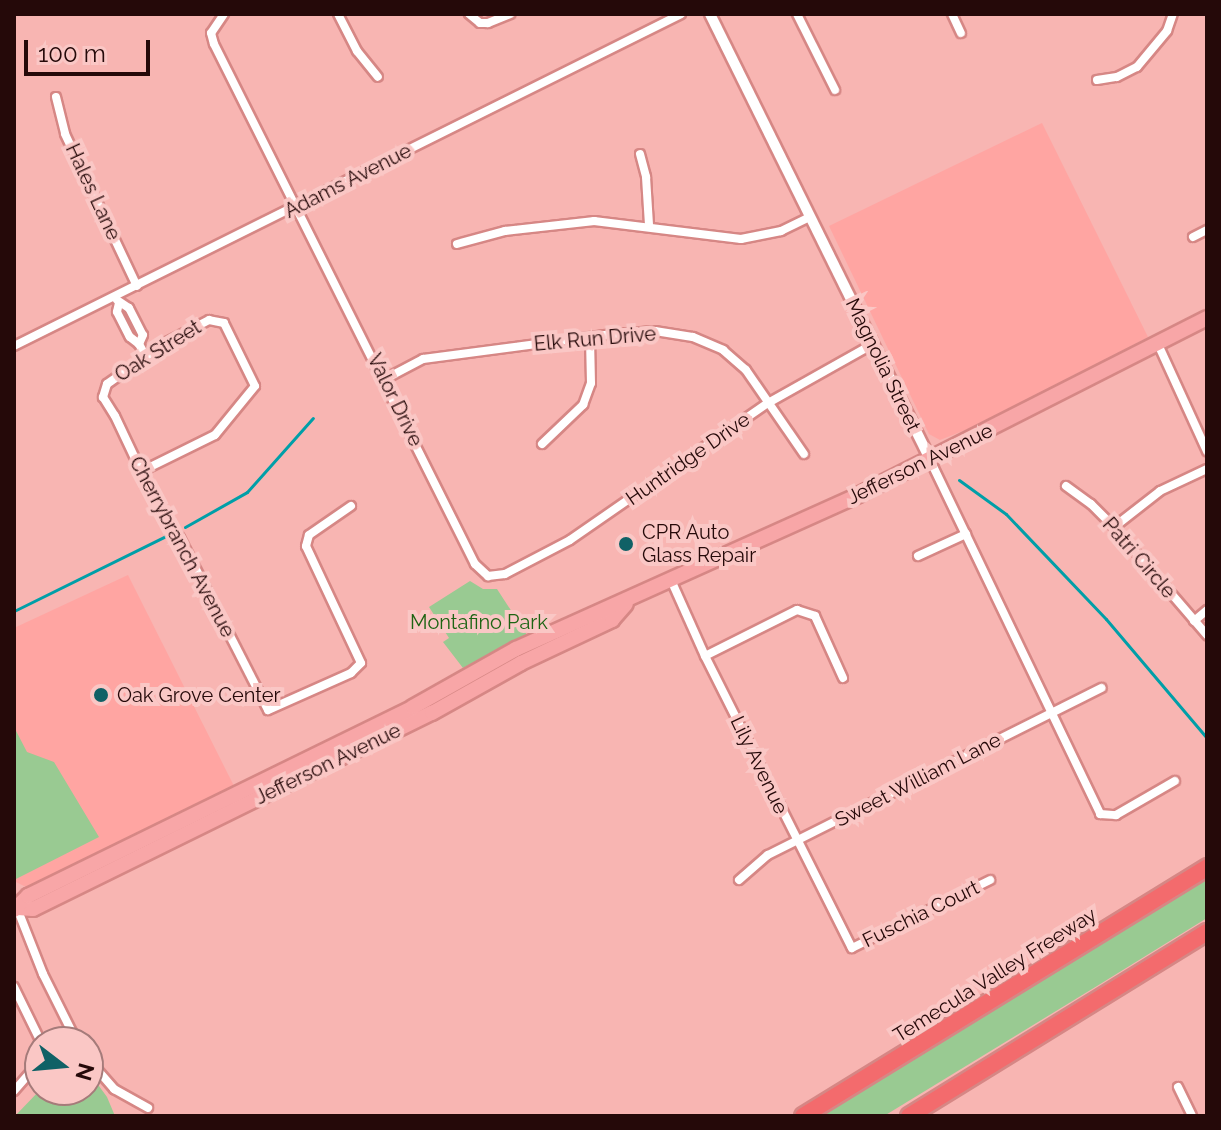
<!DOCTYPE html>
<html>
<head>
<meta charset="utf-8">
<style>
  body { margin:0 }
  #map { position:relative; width:1221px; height:1130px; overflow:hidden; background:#f8b5b2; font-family:Raleway,sans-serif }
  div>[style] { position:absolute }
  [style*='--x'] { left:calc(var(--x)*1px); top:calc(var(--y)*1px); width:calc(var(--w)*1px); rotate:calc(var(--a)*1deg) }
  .built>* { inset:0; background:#ffa5a2 }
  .green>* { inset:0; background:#99ca92 }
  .stream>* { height:3px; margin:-1.5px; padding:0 1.5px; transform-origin:1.5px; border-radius:1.5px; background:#009fa8 }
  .roads { filter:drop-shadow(2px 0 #d68785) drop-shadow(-2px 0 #d68785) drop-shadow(0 2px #d68785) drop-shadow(0 -2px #d68785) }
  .minor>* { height:8px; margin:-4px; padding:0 4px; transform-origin:4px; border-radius:4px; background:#fff }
  .tertiary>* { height:10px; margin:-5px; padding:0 5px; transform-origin:5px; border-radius:5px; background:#fff }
  .primary>* { height:14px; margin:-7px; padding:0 7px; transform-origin:7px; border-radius:7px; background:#f8a6a7 }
  .motorway>* { height:16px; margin:-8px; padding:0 8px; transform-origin:8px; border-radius:8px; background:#f36b6d }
  .dots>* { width:22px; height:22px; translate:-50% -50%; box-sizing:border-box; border:4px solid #fac7c5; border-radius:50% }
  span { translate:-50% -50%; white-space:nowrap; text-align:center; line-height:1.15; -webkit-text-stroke:8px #fac7c5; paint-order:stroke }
  .street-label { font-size:20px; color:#250909 }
  .poi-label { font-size:20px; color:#250909 }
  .left { translate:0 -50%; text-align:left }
  .park-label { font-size:20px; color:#1c6413 }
  .frame { position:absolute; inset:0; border:16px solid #250909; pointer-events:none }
  .north { position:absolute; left:24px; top:1026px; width:80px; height:80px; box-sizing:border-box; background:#fac7c5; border:2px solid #a57b7a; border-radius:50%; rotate:106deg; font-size:22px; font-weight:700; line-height:32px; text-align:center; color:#250909 }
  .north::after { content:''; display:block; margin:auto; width:28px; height:36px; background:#106166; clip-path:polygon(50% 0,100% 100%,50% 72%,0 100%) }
  .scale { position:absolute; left:24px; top:40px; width:126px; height:36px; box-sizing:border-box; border:4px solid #250909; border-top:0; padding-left:10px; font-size:24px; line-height:28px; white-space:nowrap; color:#250909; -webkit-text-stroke:6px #fac7c5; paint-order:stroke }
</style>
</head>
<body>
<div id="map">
  <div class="built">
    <div style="clip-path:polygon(1042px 123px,1148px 337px,1003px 415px,940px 440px,929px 434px,829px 226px)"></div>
    <div style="clip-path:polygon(128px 575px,234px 786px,30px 889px,14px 881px,14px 628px)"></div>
  </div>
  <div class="green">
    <div style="clip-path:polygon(470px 581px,483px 589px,497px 589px,527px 635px,463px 668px,443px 642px,449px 638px,429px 607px)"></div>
    <div style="clip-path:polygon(14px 727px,27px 752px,54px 762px,99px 837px,14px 880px)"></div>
    <div style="clip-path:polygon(1207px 878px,1207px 918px,1097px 986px,884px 1116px,819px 1116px)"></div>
    <div style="clip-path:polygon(88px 1071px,107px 1097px,115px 1116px,15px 1116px,40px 1090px,88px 1090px)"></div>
  </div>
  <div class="stream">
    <div style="--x:959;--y:480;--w:58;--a:35.9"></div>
    <div style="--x:1006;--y:514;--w:145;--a:46.4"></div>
    <div style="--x:1106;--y:619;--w:156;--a:49.7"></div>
    <div style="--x:185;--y:527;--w:71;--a:-29.4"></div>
    <div style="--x:247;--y:492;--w:99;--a:-48.3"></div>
    <div style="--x:14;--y:611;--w:172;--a:-26.3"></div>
  </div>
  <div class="roads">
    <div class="minor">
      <div style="--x:224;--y:14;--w:23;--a:124"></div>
      <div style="--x:211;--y:33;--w:11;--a:75"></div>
      <div style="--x:214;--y:44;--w:582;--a:63.35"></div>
      <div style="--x:475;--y:564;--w:18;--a:43"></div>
      <div style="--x:488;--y:576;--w:17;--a:-7"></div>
      <div style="--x:505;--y:574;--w:73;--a:-27.6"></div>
      <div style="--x:570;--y:540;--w:241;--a:-34.7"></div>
      <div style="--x:768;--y:403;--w:120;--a:-29.3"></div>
      <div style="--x:338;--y:14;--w:42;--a:62.8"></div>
      <div style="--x:357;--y:51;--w:33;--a:51"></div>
      <div style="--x:469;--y:14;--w:14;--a:39"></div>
      <div style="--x:480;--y:23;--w:8;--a:0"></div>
      <div style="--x:488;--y:23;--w:24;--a:-22"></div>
      <div style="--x:797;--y:14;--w:85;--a:63.4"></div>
      <div style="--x:952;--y:14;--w:21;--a:65"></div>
      <div style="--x:1097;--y:80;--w:20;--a:-9"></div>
      <div style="--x:1117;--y:77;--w:22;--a:-27"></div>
      <div style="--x:1137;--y:67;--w:47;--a:-50.2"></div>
      <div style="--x:1167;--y:31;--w:18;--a:-71"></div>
      <div style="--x:56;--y:97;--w:38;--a:76"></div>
      <div style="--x:65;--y:134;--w:168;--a:64.7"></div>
      <div style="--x:640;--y:154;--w:24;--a:75"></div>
      <div style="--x:646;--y:177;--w:48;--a:86.4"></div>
      <div style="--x:1193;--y:237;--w:16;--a:-27"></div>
      <div style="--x:457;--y:244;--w:50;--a:-15.2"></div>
      <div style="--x:505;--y:231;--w:90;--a:-6.4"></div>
      <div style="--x:594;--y:221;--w:148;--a:7"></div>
      <div style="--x:741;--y:239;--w:41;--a:-11.3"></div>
      <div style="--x:781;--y:231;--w:32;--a:-26"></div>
      <div style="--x:117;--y:300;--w:14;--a:34"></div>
      <div style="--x:129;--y:308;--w:30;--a:63"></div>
      <div style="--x:143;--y:335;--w:10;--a:114"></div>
      <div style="--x:119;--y:303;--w:9;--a:103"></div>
      <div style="--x:117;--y:312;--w:28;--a:63"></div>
      <div style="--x:130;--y:337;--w:11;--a:38"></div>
      <div style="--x:139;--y:344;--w:15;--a:62"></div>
      <div style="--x:1157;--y:342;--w:120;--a:65.4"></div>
      <div style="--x:14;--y:346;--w:745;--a:-26.46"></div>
      <div style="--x:385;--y:379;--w:43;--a:-27.8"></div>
      <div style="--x:423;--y:359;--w:193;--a:-7.5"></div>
      <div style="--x:614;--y:334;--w:41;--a:-4.2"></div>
      <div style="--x:655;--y:331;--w:38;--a:9"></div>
      <div style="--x:693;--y:337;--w:33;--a:23"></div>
      <div style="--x:723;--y:350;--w:30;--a:41"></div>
      <div style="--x:746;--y:370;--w:102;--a:55.4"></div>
      <div style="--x:542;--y:444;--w:57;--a:-43.6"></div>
      <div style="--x:583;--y:405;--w:23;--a:-70"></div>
      <div style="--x:591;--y:383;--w:43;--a:-91.3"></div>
      <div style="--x:930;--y:460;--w:393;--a:64.3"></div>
      <div style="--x:1100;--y:814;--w:16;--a:4"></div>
      <div style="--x:1116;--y:815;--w:68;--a:-30"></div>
      <div style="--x:142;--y:471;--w:81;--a:-26.3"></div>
      <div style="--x:215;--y:435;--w:63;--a:-50.8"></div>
      <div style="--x:255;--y:386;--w:70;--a:-116.2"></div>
      <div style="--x:224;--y:323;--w:15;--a:-169"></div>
      <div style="--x:209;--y:320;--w:47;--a:152.4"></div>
      <div style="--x:167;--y:342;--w:73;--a:145"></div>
      <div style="--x:107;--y:384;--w:14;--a:107"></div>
      <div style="--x:103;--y:397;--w:22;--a:58"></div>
      <div style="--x:115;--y:416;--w:84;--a:64.7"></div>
      <div style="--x:151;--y:492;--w:41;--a:60.9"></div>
      <div style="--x:171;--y:528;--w:13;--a:48"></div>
      <div style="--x:180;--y:538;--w:193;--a:62.9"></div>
      <div style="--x:268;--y:710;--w:91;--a:-24"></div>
      <div style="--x:351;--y:673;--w:14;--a:-45"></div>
      <div style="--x:361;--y:663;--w:129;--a:-115.2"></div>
      <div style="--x:306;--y:546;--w:11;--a:-75"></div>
      <div style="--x:309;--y:535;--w:51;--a:-34.6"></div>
      <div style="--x:1066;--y:486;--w:31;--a:36"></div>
      <div style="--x:1091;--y:504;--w:33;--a:45"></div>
      <div style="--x:1114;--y:527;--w:143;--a:49.3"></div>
      <div style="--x:1114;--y:527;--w:58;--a:-38"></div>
      <div style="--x:1160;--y:491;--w:52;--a:-25.1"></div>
      <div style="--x:918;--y:556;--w:53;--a:-24.6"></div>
      <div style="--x:671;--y:580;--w:83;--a:65.9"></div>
      <div style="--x:705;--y:656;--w:327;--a:63.3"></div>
      <div style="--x:852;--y:948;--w:154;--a:-26.2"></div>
      <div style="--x:1194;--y:621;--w:17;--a:-40"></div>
      <div style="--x:705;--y:656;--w:103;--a:-26.6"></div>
      <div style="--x:797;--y:610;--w:19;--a:18"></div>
      <div style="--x:815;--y:616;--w:68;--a:65.7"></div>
      <div style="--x:739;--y:880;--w:38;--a:-41"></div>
      <div style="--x:768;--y:855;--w:373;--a:-26.6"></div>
      <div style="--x:17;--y:908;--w:71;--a:68.5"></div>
      <div style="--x:43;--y:974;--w:76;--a:63.4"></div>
      <div style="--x:14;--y:987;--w:61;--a:63.9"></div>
      <div style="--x:57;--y:1042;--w:17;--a:-31"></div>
      <div style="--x:88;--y:1059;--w:40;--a:49"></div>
      <div style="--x:114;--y:1089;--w:39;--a:29"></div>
      <div style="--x:1178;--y:1087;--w:32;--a:64"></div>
      <div style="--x:14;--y:1091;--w:40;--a:-49"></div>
    </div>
    <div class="tertiary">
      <div style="--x:710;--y:14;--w:497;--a:63.7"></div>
    </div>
    <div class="primary">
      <div style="--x:18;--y:908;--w:15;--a:4"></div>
      <div style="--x:33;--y:909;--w:445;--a:-26.2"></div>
      <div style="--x:432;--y:713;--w:102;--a:-29.3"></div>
      <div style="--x:521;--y:663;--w:101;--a:-25.3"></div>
      <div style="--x:612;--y:620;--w:21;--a:-49"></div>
      <div style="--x:14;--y:910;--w:20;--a:-45"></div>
      <div style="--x:28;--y:896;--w:429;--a:-26.1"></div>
      <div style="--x:413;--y:707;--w:118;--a:-29.4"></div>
      <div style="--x:516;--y:649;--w:375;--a:-24.2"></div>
      <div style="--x:858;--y:495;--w:391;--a:-26.9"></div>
    </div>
    <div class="motorway">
      <div style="--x:803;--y:1116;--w:475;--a:-31.6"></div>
      <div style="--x:909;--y:1116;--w:350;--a:-31.7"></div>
    </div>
  </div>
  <div class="dots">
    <div style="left:626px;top:544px;background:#106166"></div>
    <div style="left:101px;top:695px;background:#106166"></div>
  </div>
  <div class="street-label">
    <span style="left:348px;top:181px;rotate:-27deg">Adams Avenue</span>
    <span style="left:93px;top:192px;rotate:65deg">Hales Lane</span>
    <span style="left:595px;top:339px;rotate:-5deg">Elk Run Drive</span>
    <span style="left:158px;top:351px;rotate:-32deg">Oak Street</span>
    <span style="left:883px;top:365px;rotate:64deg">Magnolia Street</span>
    <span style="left:395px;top:400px;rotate:64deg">Valor Drive</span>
    <span style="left:688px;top:459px;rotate:-35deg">Huntridge Drive</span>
    <span style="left:920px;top:464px;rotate:-26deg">Jefferson Avenue</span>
    <span style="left:182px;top:547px;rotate:62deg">Cherrybranch Avenue</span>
    <span style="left:1139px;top:558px;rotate:49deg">Patri Circle</span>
    <span style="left:328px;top:764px;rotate:-26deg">Jefferson Avenue</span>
    <span style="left:759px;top:765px;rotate:64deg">Lily Avenue</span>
    <span style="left:918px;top:780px;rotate:-27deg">Sweet William Lane</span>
    <span style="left:921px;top:914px;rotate:-26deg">Fuschia Court</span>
    <span style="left:995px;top:975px;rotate:-32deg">Temecula Valley Freeway</span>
  </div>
  <div class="poi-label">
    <span class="left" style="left:642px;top:544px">CPR Auto<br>Glass Repair</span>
    <span class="left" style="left:117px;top:695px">Oak Grove Center</span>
  </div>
  <div class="park-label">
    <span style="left:479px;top:622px">Montafino Park</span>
  </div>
  <div class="frame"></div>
  <div class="north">N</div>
  <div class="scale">100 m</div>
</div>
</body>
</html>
